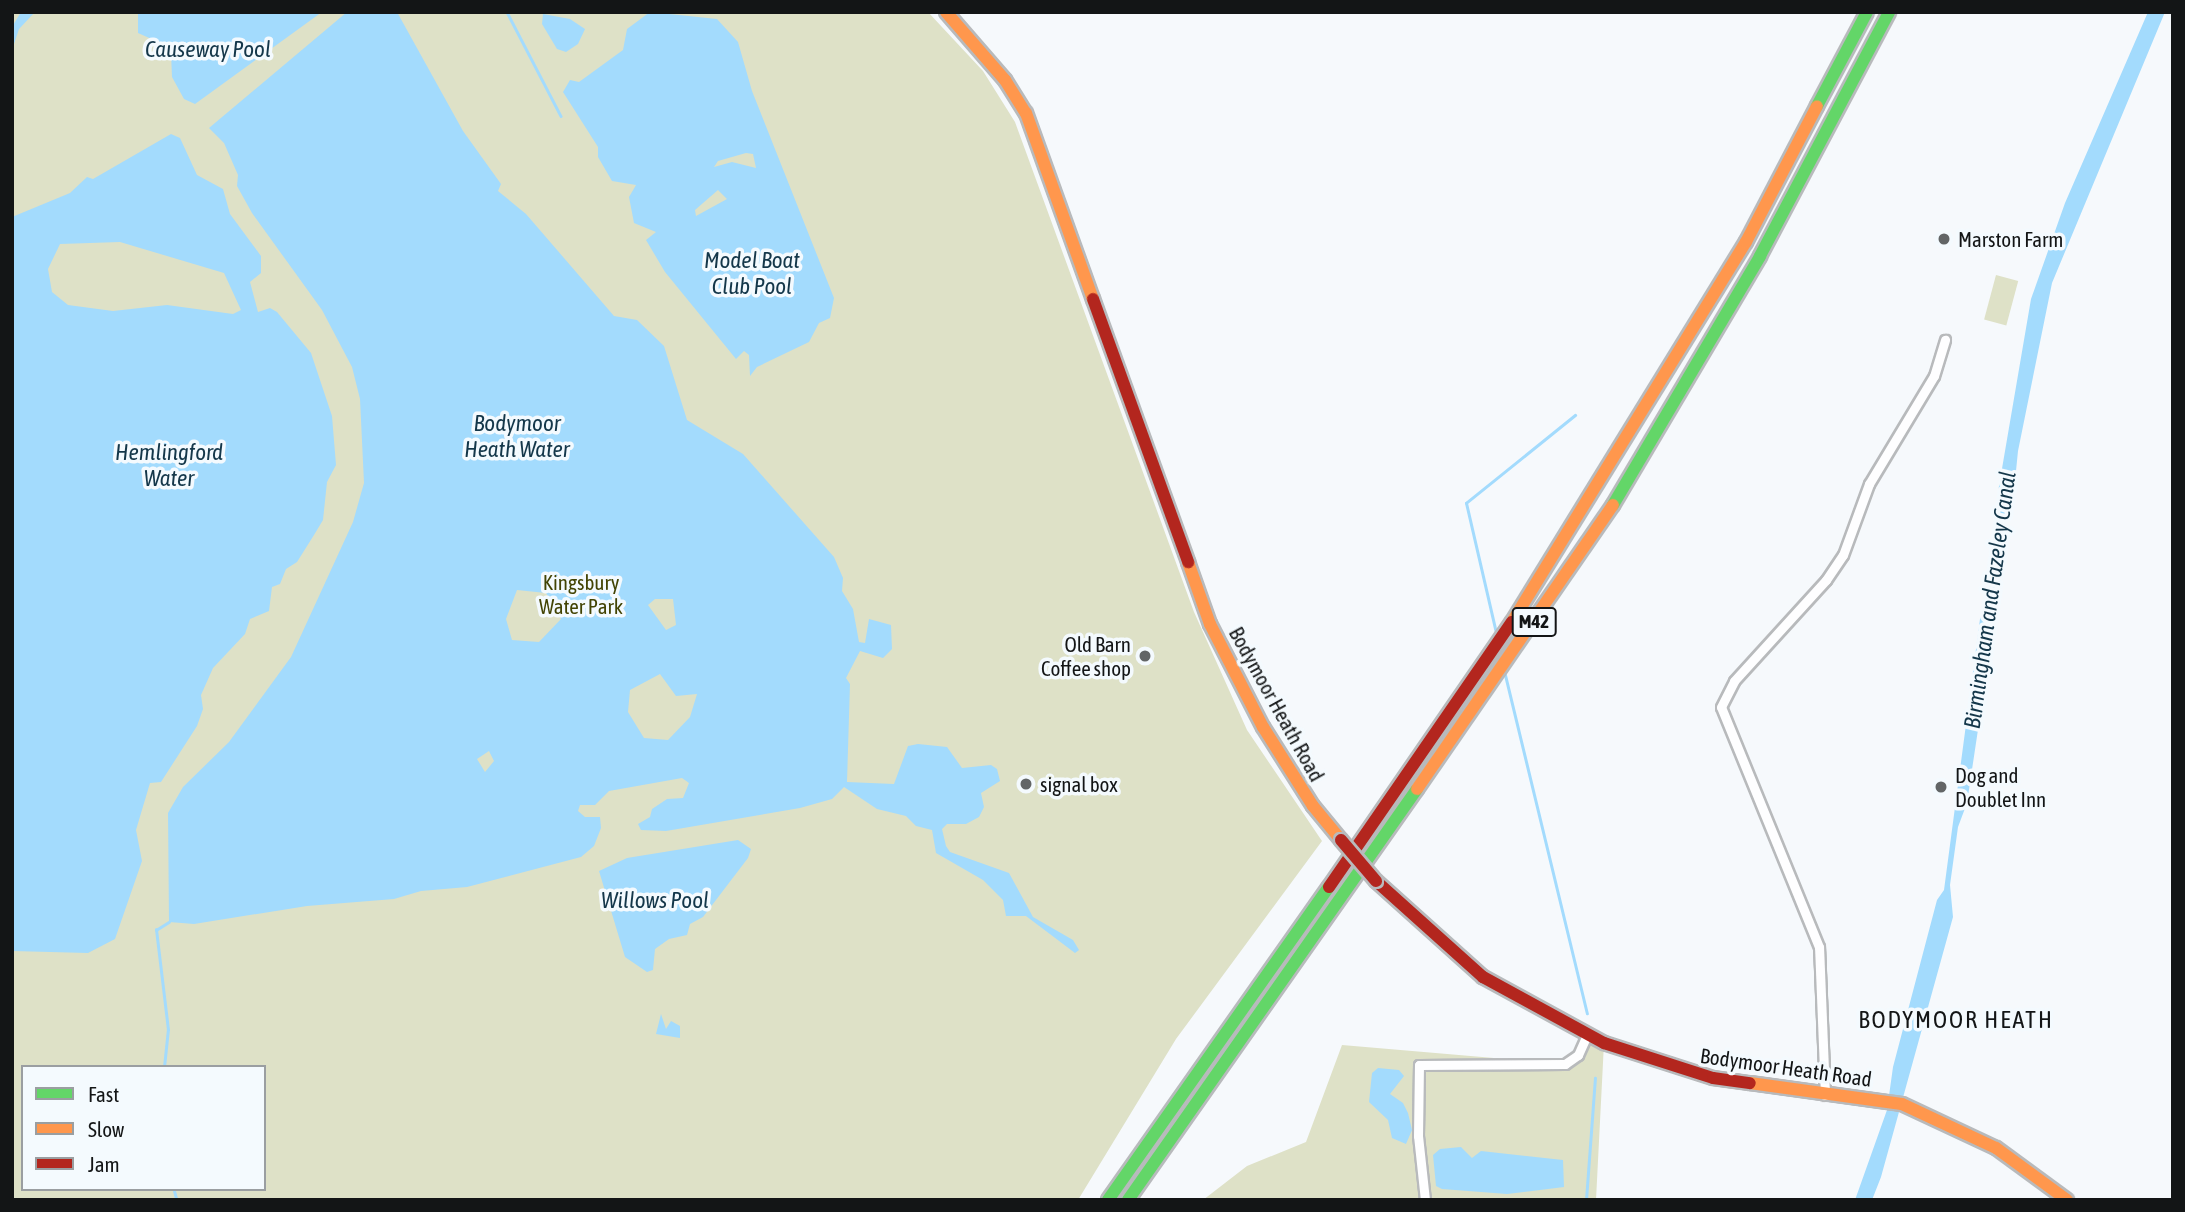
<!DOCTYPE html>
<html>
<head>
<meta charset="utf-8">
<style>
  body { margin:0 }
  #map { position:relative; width:2185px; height:1212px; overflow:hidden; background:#f6f9fc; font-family:"Asap Condensed",sans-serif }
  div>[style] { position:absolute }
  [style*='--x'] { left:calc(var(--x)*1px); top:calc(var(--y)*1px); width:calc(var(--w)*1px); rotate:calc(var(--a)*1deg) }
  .green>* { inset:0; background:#dee1c7; transform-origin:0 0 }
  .water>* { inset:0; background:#a3dbfd }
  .stream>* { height:2.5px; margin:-1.25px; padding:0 1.25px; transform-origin:1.25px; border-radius:1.25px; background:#a3dbfd }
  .roads { filter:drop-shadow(2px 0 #b8babc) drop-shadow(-2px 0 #b8babc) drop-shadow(0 2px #b8babc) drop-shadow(0 -2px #b8babc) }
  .street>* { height:9px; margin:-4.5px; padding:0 4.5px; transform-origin:4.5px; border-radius:4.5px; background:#fefeff }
  .fast>* { height:12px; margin:-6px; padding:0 6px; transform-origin:6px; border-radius:6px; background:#63d668 }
  .slow>* { height:12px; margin:-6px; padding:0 6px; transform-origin:6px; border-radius:6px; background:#ff974d }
  .jam>* { height:12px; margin:-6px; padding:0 6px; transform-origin:6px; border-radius:6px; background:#b3261e }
  .bridges { filter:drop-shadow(2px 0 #b8babc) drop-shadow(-2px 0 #b8babc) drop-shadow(0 2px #b8babc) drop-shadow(0 -2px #b8babc) }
  .jam-bridge>* { height:12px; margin:-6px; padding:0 6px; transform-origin:6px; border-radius:6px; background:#b3261e }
  .dots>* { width:19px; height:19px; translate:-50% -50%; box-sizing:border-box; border:4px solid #f4fafe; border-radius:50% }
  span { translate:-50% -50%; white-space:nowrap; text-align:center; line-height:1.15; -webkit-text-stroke:7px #f4fafe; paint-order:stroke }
  .shield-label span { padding:2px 5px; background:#f4fafe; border:2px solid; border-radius:5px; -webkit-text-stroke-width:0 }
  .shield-label { font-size:19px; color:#131516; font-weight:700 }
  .poi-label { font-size:21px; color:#131516 }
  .left { translate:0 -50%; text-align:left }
  .right { translate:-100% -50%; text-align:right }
  .park-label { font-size:21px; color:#424404 }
  .street-label { font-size:21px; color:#131516 }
  .water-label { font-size:23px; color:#14374a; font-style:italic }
  .quarter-label { font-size:24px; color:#131516; letter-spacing:2px }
  .frame { position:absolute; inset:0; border:14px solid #131516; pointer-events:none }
  .legend { position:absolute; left:21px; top:1065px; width:245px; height:126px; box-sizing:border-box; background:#f4fafe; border:2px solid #9a9ea1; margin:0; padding:9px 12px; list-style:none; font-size:21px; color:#131516 }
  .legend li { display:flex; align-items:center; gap:14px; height:35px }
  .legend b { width:35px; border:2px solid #9a9ea1 }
</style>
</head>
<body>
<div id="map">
  <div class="green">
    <div style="clip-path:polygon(evenodd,12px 12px,928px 12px,983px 71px,1015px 122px,1194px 612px,1247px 730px,1322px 841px,1176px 1039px,1078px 1200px,12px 1200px,12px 12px,23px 1067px,264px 1067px,264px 1189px,23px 1189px,23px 1067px)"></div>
    <div style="left:1996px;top:275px;width:23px;height:46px;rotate:15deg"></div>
    <div style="clip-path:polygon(1587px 1035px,1604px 1043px,1596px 1200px,1203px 1200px,1247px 1166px,1306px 1142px,1342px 1045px,1565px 1064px,1574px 1061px)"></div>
  </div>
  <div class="water">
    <div style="clip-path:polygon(21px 12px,35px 12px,19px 29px,12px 50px,12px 27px)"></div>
    <div style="clip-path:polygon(138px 12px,322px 12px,195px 104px,184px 99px,172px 77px,171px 53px,165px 45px,138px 33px)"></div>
    <div style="clip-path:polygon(evenodd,347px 12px,397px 12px,463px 131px,501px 184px,498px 191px,526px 214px,614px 316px,637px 320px,664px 346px,687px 420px,743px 454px,834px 557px,843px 578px,842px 591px,853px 609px,859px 642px,865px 643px,869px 619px,891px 625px,892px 649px,883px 658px,860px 651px,846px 678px,850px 684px,847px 782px,894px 784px,908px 746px,918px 744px,947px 747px,962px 768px,991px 765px,997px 769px,1000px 781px,981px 793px,984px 807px,979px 817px,966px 824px,947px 824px,942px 829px,946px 846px,950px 852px,1009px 873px,1033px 917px,1073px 940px,1079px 950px,1075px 953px,1026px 916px,1006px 916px,1003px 900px,983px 880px,936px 853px,932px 830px,916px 826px,906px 816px,877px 809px,844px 787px,832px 799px,800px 808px,666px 831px,641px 830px,638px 824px,650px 817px,652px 809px,667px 799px,683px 798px,689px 783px,682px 778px,609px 791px,595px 805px,580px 805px,578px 811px,585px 817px,600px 817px,601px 828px,594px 846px,581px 857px,467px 887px,421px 891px,394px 899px,307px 906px,194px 924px,169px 922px,168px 813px,183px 787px,229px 742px,291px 657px,353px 522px,364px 483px,360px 399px,352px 367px,322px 310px,252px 213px,237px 186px,238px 175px,224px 143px,209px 128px,347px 12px,517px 590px,546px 593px,561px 619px,539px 642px,512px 640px,506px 619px,517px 590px,347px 12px,673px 599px,676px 625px,666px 630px,648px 605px,655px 599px,673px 599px,347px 12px,660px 674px,676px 696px,697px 694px,690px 717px,668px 740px,644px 738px,628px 712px,630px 690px,660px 674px,347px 12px,489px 751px,494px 761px,485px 772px,477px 759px,489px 751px)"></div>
    <div style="clip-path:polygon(evenodd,650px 12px,717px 19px,738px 42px,752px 91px,834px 298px,830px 318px,819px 323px,809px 342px,757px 367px,750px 376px,749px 355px,744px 351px,736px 359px,665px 272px,646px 240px,656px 232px,634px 223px,629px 197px,636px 185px,612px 181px,598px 157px,598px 147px,563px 92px,570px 80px,579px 82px,623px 50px,627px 29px,650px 12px,746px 153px,753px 154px,756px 168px,732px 162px,714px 167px,718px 161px,746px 153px,650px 12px,718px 190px,727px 199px,696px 216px,695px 210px,718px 190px)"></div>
    <div style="clip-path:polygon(2148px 12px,2165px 12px,2052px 283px,2018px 451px,2012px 511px,2005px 511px,2000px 585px,1992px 600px,1994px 623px,1967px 803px,1958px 827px,1950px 885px,1953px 917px,1881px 1177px,1872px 1200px,1855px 1200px,1887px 1110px,1893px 1067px,1937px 900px,1944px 890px,1980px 619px,1987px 601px,2001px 508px,1998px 492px,2031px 299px,2065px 203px)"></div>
    <div style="clip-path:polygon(543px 14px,570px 19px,585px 29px,578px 44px,566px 52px,557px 49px,542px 24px)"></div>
    <div style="clip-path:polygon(evenodd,171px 134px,180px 138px,197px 175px,223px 189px,230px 214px,261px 256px,261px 273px,250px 282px,258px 312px,270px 308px,277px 312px,311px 353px,332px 416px,336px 465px,327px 482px,323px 520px,314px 535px,297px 562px,286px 569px,280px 584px,272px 587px,269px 611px,250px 619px,245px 634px,213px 668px,201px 695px,203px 709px,197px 726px,161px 782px,150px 783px,136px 830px,142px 861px,115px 939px,88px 953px,12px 951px,12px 217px,70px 193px,87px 177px,93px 179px,171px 134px,120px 242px,224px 273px,241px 310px,233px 314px,167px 305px,113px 311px,68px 305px,52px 292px,48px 269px,60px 244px,120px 242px)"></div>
    <div style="clip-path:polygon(738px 840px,751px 849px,748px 858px,703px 917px,690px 924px,687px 935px,669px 939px,655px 949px,653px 970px,647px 972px,625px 957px,599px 871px,627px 858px)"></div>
    <div style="clip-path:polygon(661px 1014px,666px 1029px,671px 1021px,680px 1026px,680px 1038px,656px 1034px)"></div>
    <div style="clip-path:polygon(1378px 1068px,1399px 1070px,1404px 1076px,1390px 1094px,1403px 1103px,1408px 1113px,1412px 1130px,1406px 1144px,1392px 1138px,1388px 1120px,1369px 1102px,1372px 1073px)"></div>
    <div style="clip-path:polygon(1461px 1147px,1472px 1158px,1481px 1151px,1563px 1160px,1564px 1187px,1507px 1194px,1442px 1189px,1436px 1186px,1433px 1155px,1440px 1149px)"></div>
  </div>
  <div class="stream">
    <div style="--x:507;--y:12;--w:117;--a:62.6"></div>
    <div style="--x:1496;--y:633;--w:133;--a:-103"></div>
    <div style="--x:1466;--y:503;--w:140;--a:-38.9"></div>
    <div style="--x:1505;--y:673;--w:350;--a:76.4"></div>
    <div style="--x:164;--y:1067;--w:37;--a:-84"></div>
    <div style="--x:168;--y:1030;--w:101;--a:-96.8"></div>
    <div style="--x:156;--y:930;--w:15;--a:-32"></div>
    <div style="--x:174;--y:1189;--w:11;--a:75"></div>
    <div style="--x:1586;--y:1200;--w:122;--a:-85.8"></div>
  </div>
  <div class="roads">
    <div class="street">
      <div style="--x:1825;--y:1095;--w:148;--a:-92.3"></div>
      <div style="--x:1819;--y:947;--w:259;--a:-112.2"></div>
      <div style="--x:1721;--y:707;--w:29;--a:-63"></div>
      <div style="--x:1734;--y:681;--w:137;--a:-47.7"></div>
      <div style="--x:1826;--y:580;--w:30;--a:-56"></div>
      <div style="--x:1843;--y:555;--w:76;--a:-69.9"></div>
      <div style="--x:1869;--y:484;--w:126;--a:-59"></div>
      <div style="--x:1934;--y:376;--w:38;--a:-73"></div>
      <div style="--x:1425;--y:1200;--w:64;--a:-96.2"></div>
      <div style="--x:1418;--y:1136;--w:71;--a:-89.2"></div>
      <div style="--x:1419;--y:1065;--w:146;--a:-0.4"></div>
      <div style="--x:1565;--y:1064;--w:16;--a:-35"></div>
      <div style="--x:1578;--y:1055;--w:22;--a:-66"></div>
    </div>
    <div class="fast">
      <div style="--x:1817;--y:106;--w:106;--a:-62"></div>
      <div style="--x:1613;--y:505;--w:289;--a:-59.4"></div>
      <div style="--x:1760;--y:256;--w:276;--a:-62.1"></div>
      <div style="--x:1108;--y:1200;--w:383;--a:-54.8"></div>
      <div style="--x:1128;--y:1200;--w:502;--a:-54.89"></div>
    </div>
    <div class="slow">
      <div style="--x:946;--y:12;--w:90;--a:49.1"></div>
      <div style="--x:1005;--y:80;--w:39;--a:58"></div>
      <div style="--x:1026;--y:113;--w:198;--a:70.2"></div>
      <div style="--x:1188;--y:562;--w:66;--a:70.5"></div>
      <div style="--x:1210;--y:624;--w:116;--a:62.8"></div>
      <div style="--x:1263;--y:727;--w:93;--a:57.7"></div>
      <div style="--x:1313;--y:806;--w:44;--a:50.5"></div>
      <div style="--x:1512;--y:622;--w:446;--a:-58.4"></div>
      <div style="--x:1746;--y:242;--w:153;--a:-62.4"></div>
      <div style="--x:1417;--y:789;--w:345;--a:-55.4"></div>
      <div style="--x:1750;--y:1083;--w:153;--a:7.9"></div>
      <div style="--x:1902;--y:1104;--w:104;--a:25.1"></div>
      <div style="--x:1996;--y:1148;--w:88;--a:36.2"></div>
    </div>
    <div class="jam">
      <div style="--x:1093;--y:299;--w:280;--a:70.1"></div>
      <div style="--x:1376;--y:881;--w:144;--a:41.9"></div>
      <div style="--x:1483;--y:977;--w:138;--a:28.6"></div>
      <div style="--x:1604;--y:1043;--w:114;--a:17.8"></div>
      <div style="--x:1713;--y:1078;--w:37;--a:8"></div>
      <div style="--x:1329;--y:887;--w:322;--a:-55.4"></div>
    </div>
  </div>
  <div class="bridges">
    <div class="jam-bridge">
      <div style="--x:1341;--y:840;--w:54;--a:49.5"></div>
    </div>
  </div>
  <div class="dots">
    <div style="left:1944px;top:239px;background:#626566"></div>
    <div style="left:1145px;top:656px;background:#626566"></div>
    <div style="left:1026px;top:784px;background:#626566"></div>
    <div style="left:1941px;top:787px;background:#626566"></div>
  </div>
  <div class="shield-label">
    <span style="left:1534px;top:622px">M42</span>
  </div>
  <div class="poi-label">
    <span class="left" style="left:1958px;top:239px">Marston Farm</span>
    <span class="right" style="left:1131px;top:656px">Old Barn<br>Coffee shop</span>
    <span class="left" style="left:1955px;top:787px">Dog and<br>Doublet Inn</span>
    <span class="left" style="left:1040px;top:784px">signal box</span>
  </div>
  <div class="park-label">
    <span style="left:581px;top:594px">Kingsbury<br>Water Park</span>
  </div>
  <div class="street-label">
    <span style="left:1277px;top:704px;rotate:61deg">Bodymoor Heath Road</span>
    <span style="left:1786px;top:1067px;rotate:8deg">Bodymoor Heath Road</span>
  </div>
  <div class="water-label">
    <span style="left:208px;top:49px">Causeway Pool</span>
    <span style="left:752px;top:273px">Model Boat<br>Club Pool</span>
    <span style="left:517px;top:436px">Bodymoor<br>Heath Water</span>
    <span style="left:169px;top:465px">Hemlingford<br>Water</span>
    <span style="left:1990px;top:600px;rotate:-82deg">Birmingham and Fazeley Canal</span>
    <span style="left:655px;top:900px">Willows Pool</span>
  </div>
  <div class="quarter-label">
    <span style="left:1956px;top:1020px">BODYMOOR HEATH</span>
  </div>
  <div class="frame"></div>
  <ul class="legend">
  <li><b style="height:9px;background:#63d668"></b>Fast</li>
  <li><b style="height:9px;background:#ff974d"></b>Slow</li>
  <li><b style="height:9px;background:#b3261e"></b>Jam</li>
  </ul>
</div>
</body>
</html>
